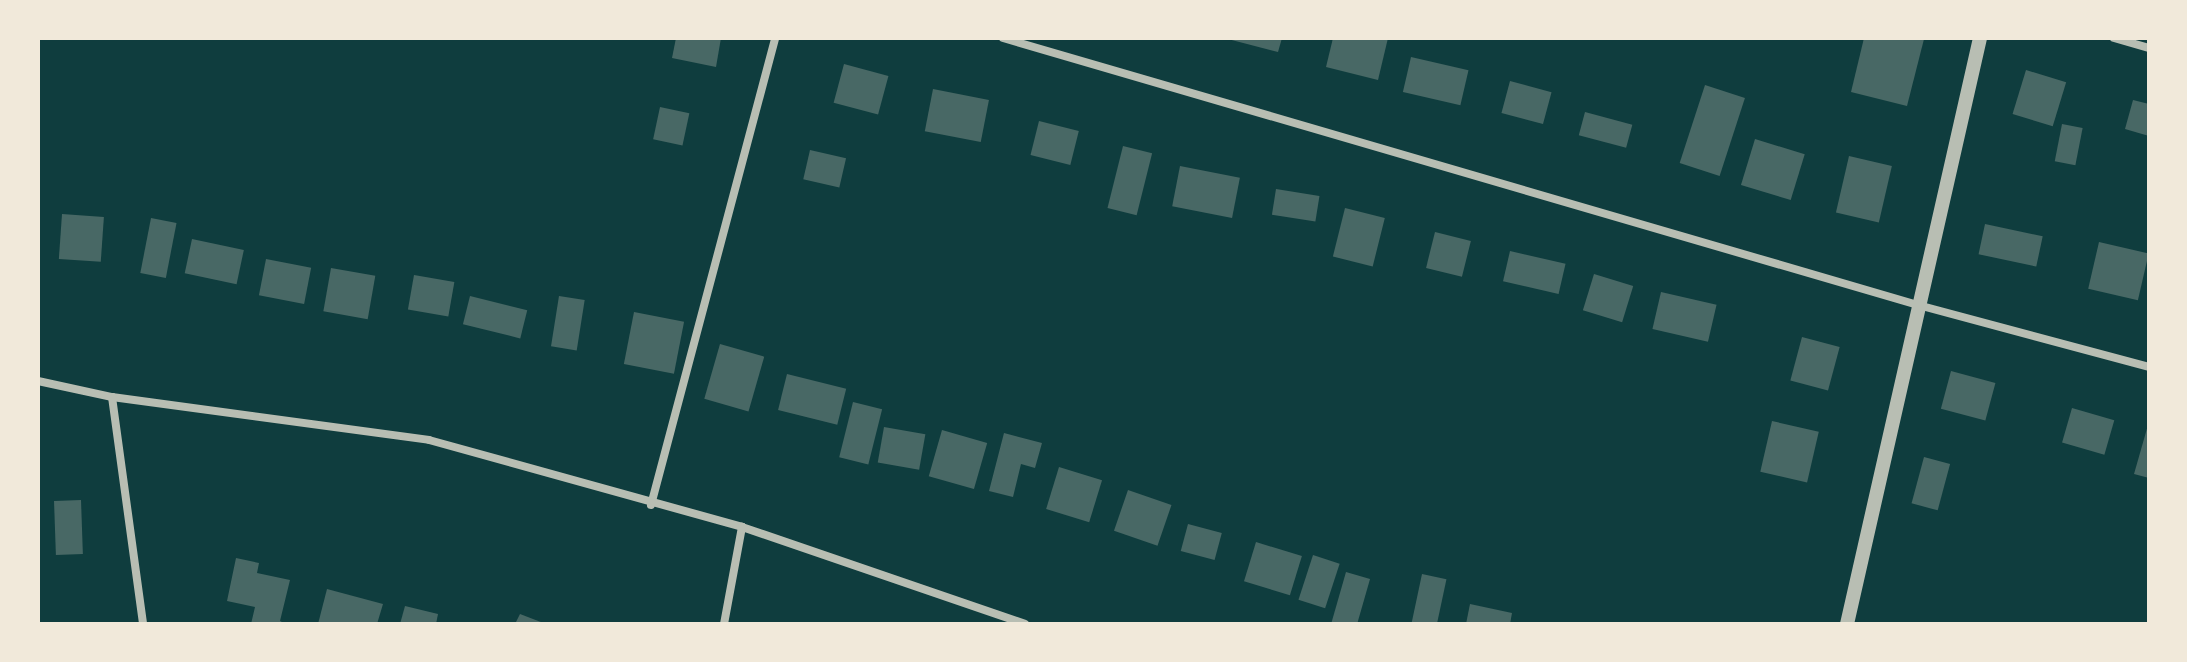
<!DOCTYPE html>
<html>
<head>
<meta charset="utf-8">
<style>
  body { margin:0 }
  #map { position:relative; width:2187px; height:662px; overflow:hidden; background:#0f3d3e; font-family:"Roboto Condensed",sans-serif }
  div>[style] { position:absolute }
  [style*='--x'] { left:calc(var(--x)*1px); top:calc(var(--y)*1px); width:calc(var(--w)*1px); rotate:calc(var(--a)*1deg) }
  .building>* { inset:0; background:#486865; transform-origin:0 0 }
  .minor>* { height:8px; margin:-4px; padding:0 4px; transform-origin:4px; border-radius:4px; background:#b8beb3 }
  .tertiary>* { height:14px; margin:-7px; padding:0 7px; transform-origin:7px; border-radius:7px; background:#b8beb3 }
  span { translate:-50% -50%; white-space:nowrap; text-align:center; line-height:1.15; -webkit-text-stroke:6px #f1e9da; paint-order:stroke }
  .frame { position:absolute; inset:0; border:40px solid #f1e9da; pointer-events:none }
</style>
</head>
<body>
<div id="map">
  <div class="building">
    <div style="clip-path:polygon(676px 38px,721px 38px,716px 67px,672px 58px)"></div>
    <div style="clip-path:polygon(1224px 38px,1282px 38px,1278px 52px)"></div>
    <div style="clip-path:polygon(1333px 38px,1388px 38px,1378px 80px,1326px 67px)"></div>
    <div style="clip-path:polygon(1864px 38px,1924px 39px,1907px 106px,1851px 92px)"></div>
    <div style="left:1411px;top:57px;width:59px;height:36px;rotate:13deg"></div>
    <div style="left:844px;top:64px;width:46px;height:40px;rotate:15deg"></div>
    <div style="left:2026px;top:70px;width:42px;height:46px;rotate:17deg"></div>
    <div style="left:1510px;top:81px;width:43px;height:33px;rotate:15deg"></div>
    <div style="left:1705px;top:85px;width:42px;height:82px;rotate:18deg"></div>
    <div style="left:933px;top:89px;width:57px;height:43px;rotate:11deg"></div>
    <div style="clip-path:polygon(2133px 100px,2149px 104px,2149px 136px,2125px 129px)"></div>
    <div style="left:660px;top:107px;width:30px;height:33px;rotate:12deg"></div>
    <div style="left:1585px;top:112px;width:49px;height:24px;rotate:15deg"></div>
    <div style="left:1039px;top:121px;width:41px;height:35px;rotate:14deg"></div>
    <div style="left:2062px;top:124px;width:21px;height:38px;rotate:11deg"></div>
    <div style="left:1755px;top:139px;width:52px;height:48px;rotate:17deg"></div>
    <div style="left:1123px;top:146px;width:30px;height:64px;rotate:14deg"></div>
    <div style="left:810px;top:150px;width:37px;height:30px;rotate:13deg"></div>
    <div style="left:1849px;top:156px;width:44px;height:58px;rotate:13deg"></div>
    <div style="left:1180px;top:166px;width:61px;height:41px;rotate:11deg"></div>
    <div style="left:1276px;top:189px;width:44px;height:26px;rotate:9deg"></div>
    <div style="left:1345px;top:208px;width:41px;height:50px;rotate:14deg"></div>
    <div style="left:62px;top:214px;width:42px;height:45px;rotate:4deg"></div>
    <div style="left:151px;top:218px;width:26px;height:56px;rotate:11deg"></div>
    <div style="left:1985px;top:224px;width:59px;height:31px;rotate:12deg"></div>
    <div style="left:1435px;top:232px;width:37px;height:37px;rotate:14deg"></div>
    <div style="left:192px;top:239px;width:53px;height:35px;rotate:12deg"></div>
    <div style="left:2099px;top:242px;width:51px;height:48px;rotate:13deg"></div>
    <div style="left:1510px;top:251px;width:57px;height:31px;rotate:13deg"></div>
    <div style="left:266px;top:259px;width:46px;height:37px;rotate:11deg"></div>
    <div style="left:331px;top:268px;width:45px;height:44px;rotate:10deg"></div>
    <div style="left:1594px;top:274px;width:41px;height:38px;rotate:17deg"></div>
    <div style="left:414px;top:275px;width:41px;height:35px;rotate:10deg"></div>
    <div style="left:1661px;top:292px;width:57px;height:38px;rotate:13deg"></div>
    <div style="left:470px;top:296px;width:59px;height:29px;rotate:14deg"></div>
    <div style="left:559px;top:296px;width:26px;height:51px;rotate:9deg"></div>
    <div style="left:634px;top:312px;width:51px;height:53px;rotate:11deg"></div>
    <div style="left:1802px;top:337px;width:39px;height:45px;rotate:15deg"></div>
    <div style="left:720px;top:344px;width:46px;height:57px;rotate:16deg"></div>
    <div style="left:1951px;top:371px;width:46px;height:39px;rotate:15deg"></div>
    <div style="left:787px;top:374px;width:61px;height:37px;rotate:14deg"></div>
    <div style="left:853px;top:402px;width:30px;height:57px;rotate:14deg"></div>
    <div style="left:2072px;top:408px;width:44px;height:36px;rotate:16deg"></div>
    <div style="left:1772px;top:421px;width:48px;height:52px;rotate:13deg"></div>
    <div style="clip-path:polygon(2148px 425px,2149px 425px,2149px 478px,2134px 474px)"></div>
    <div style="left:884px;top:427px;width:42px;height:36px;rotate:10deg"></div>
    <div style="left:942px;top:430px;width:47px;height:48px;rotate:16deg"></div>
    <div style="clip-path:polygon(1004px 433px,1042px 443px,1035px 468px,1021px 464px,1013px 497px,989px 491px)"></div>
    <div style="left:1924px;top:457px;width:27px;height:48px;rotate:15deg"></div>
    <div style="left:1059px;top:467px;width:45px;height:44px;rotate:17deg"></div>
    <div style="left:1128px;top:490px;width:46px;height:43px;rotate:19deg"></div>
    <div style="left:81px;top:500px;width:54px;height:27px;rotate:88deg"></div>
    <div style="left:1188px;top:524px;width:35px;height:28px;rotate:15deg"></div>
    <div style="left:1256px;top:542px;width:48px;height:41px;rotate:17deg"></div>
    <div style="left:1313px;top:555px;width:28px;height:47px;rotate:18deg"></div>
    <div style="clip-path:polygon(236px 558px,259px 563px,257px 573px,290px 580px,280px 621px,286px 624px,251px 624px,255px 607px,227px 601px)"></div>
    <div style="left:1346px;top:572px;width:25px;height:52px;rotate:16deg"></div>
    <div style="left:1422px;top:574px;width:25px;height:51px;rotate:12deg"></div>
    <div style="clip-path:polygon(327px 589px,383px 604px,377px 624px,318px 624px)"></div>
    <div style="clip-path:polygon(1470px 604px,1512px 613px,1510px 624px,1466px 624px)"></div>
    <div style="clip-path:polygon(405px 606px,438px 614px,436px 624px,400px 624px)"></div>
    <div style="clip-path:polygon(520px 614px,546px 624px,515px 624px)"></div>
  </div>
  <div class="minor">
    <div style="--x:1003;--y:38;--w:953;--a:16.27"></div>
    <div style="--x:1918;--y:305;--w:239;--a:15"></div>
    <div style="--x:2114;--y:38;--w:36;--a:16"></div>
    <div style="--x:38;--y:381;--w:76;--a:12.2"></div>
    <div style="--x:112;--y:397;--w:320;--a:7.7"></div>
    <div style="--x:429;--y:440;--w:325;--a:15.5"></div>
    <div style="--x:742;--y:527;--w:299;--a:18.9"></div>
    <div style="--x:112;--y:397;--w:229;--a:82.2"></div>
    <div style="--x:651;--y:505;--w:483;--a:-75.1"></div>
    <div style="--x:724;--y:624;--w:99;--a:-79.5"></div>
  </div>
  <div class="tertiary">
    <div style="--x:1847;--y:624;--w:601;--a:-77.21"></div>
  </div>
  <div class="frame"></div>
</div>
</body>
</html>
